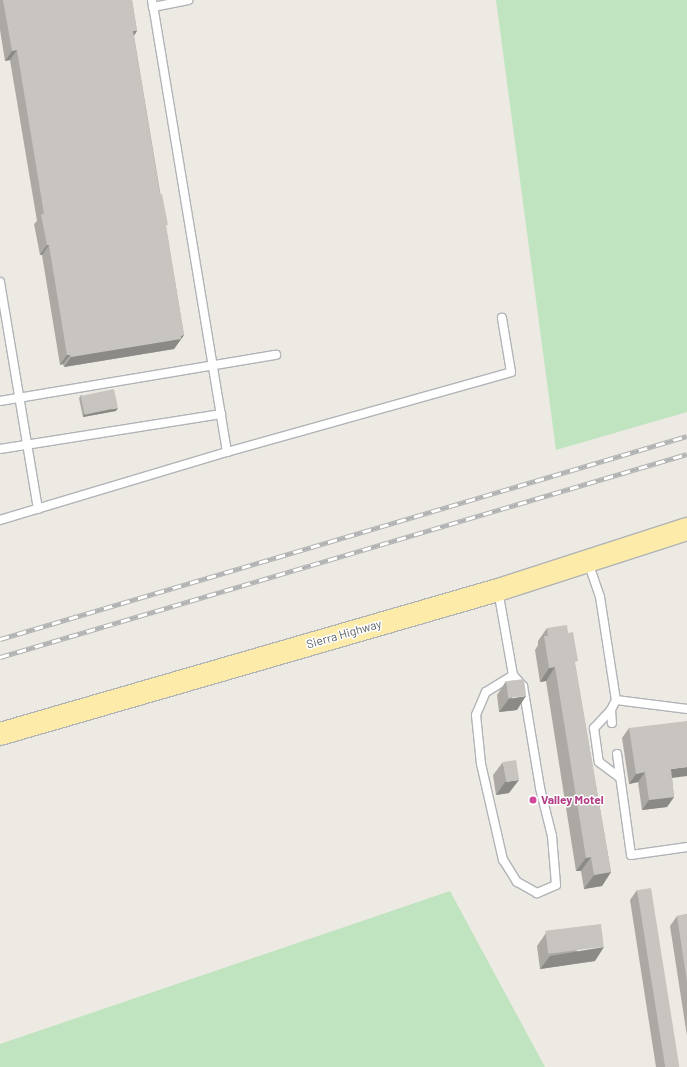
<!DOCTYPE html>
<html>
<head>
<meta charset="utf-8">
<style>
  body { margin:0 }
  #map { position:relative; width:687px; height:1067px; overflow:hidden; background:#edeae3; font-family:Barlow,sans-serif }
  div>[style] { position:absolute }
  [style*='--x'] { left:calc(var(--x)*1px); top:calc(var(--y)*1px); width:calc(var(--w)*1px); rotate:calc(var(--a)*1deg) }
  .green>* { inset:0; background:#c1e4c0 }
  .roads { filter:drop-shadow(1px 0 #b0b4b7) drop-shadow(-1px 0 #b0b4b7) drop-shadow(0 1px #b0b4b7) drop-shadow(0 -1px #b0b4b7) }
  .service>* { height:8px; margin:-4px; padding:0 4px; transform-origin:4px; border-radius:4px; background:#fff }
  .primary>* { height:22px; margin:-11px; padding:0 11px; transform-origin:11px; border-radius:11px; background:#fceba9 }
  .rail>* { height:4.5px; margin-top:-2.25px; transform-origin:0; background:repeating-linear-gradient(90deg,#fff 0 9px,#b1b2b3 0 18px); box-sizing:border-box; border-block:1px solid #b1b2b3 }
  .wall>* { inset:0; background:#aca9a5 }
  .shaded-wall>* { inset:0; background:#8c8a86 }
  .building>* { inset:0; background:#c8c5c0; transform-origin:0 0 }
  .dots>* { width:11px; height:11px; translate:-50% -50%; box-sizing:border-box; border:2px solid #fff; border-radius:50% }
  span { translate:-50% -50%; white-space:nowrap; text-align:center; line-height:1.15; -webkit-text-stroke:3px #fff; paint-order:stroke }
  .street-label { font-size:12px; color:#5b5f63 }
  .hotel-label { font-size:12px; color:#b23c85; font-weight:700 }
  .left { translate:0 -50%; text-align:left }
</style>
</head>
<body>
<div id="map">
  <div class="green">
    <div style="clip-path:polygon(496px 0,687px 0,687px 412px,556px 450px)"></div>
    <div style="clip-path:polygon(450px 891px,545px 1067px,0 1067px,0 1044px)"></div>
  </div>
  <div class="roads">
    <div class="service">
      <div style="--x:152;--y:0;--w:7;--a:82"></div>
      <div style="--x:153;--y:7;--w:36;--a:-11"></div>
      <div style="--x:0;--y:282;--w:230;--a:80.5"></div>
      <div style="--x:0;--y:401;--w:280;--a:-9.5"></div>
      <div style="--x:0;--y:449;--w:224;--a:-9"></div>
      <div style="--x:227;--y:452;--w:295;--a:-15.7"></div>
      <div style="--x:511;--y:372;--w:55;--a:-99.5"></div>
      <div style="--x:0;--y:520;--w:237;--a:-16.7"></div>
      <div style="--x:227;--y:452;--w:451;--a:-99.4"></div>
      <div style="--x:588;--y:562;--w:37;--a:71"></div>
      <div style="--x:600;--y:597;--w:104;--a:81.2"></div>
      <div style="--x:616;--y:700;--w:11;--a:117"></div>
      <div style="--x:611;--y:710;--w:13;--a:86"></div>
      <div style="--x:498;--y:590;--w:86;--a:80"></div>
      <div style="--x:513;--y:675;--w:15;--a:48"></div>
      <div style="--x:523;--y:686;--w:103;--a:80.5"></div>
      <div style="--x:540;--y:788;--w:49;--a:76"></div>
      <div style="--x:552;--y:836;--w:49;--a:85.3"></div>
      <div style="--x:556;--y:885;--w:21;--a:157"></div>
      <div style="--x:537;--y:893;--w:23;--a:-151"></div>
      <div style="--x:517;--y:882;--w:26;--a:-122"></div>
      <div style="--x:503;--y:860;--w:98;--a:-102.9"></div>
      <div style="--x:481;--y:764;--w:49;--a:-95.8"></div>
      <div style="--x:476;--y:715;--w:25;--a:-67"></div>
      <div style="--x:486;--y:692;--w:32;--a:-32"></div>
      <div style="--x:616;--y:700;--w:72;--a:7.2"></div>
      <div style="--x:611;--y:710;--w:25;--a:133"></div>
      <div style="--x:594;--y:728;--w:34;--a:82"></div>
      <div style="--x:599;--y:762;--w:26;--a:37"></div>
      <div style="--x:617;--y:754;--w:102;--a:82.1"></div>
      <div style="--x:631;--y:855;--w:57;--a:-8.1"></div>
    </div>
    <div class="primary">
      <div style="--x:0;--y:734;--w:518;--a:-16.13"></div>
      <div style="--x:498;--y:590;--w:199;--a:-17.9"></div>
    </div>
  </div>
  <div class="rail">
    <div style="--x:0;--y:639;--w:716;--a:-16.46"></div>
    <div style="--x:0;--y:657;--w:716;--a:-16.46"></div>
  </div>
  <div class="wall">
    <div style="clip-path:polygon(0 0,132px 0,137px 31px,134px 36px,184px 335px,174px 349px,64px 367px,63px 364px,60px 365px,42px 255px,40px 255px,34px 224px,37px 221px,10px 60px,5px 61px,0 30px)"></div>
    <div style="clip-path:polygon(81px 395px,116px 411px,83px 417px,79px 398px)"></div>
    <div style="clip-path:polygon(547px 628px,568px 633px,575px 665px,611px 872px,602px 886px,584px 889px,581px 871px,576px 871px,546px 681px,540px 682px,535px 650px,538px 645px,538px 641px)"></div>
    <div style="clip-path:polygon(506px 681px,517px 710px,499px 712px,497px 695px)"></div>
    <div style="clip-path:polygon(629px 728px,672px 778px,674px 797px,667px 807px,642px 810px,638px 782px,629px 784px,622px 738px)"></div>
    <div style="clip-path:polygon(503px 762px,509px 793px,496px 795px,493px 775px)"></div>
    <div style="clip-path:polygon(637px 890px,679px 1067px,656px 1067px,630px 900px)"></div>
    <div style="clip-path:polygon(687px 914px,687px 1036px,670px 926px,677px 916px)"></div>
    <div style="clip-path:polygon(546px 933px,595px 961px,540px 969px,537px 946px)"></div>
  </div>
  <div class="shaded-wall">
    <div style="clip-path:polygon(133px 31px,137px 31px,130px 40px)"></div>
    <div style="clip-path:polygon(17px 50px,10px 60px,5px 61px,12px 51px)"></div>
    <div style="clip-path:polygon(47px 245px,49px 245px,42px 255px,40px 255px)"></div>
    <div style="clip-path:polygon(184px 335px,174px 349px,64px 367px,71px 357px)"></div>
    <div style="clip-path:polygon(67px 355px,70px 355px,63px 364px,60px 365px)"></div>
    <div style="clip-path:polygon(118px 408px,116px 411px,83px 417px,84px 414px)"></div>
    <div style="clip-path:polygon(555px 667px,546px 681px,540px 682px,549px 668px)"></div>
    <div style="clip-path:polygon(526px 696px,517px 710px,499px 712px,509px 699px)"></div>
    <div style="clip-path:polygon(687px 767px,687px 776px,664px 779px,671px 769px)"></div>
    <div style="clip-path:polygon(645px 772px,638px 782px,629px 784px,636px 774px)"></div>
    <div style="clip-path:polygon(519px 780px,509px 793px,496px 795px,505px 782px)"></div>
    <div style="clip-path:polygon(674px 797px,667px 807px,642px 810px,649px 800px)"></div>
    <div style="clip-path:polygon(591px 857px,581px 871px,576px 871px,586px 858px)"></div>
    <div style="clip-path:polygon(611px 872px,602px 886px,584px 889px,594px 875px)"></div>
    <div style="clip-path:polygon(604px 947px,595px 961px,540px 969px,550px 956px)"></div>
  </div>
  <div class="building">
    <div style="clip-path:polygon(3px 0,132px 0,137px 31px,133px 31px,160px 194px,162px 194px,168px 225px,166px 225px,184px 335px,181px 336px,181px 339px,71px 357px,70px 355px,67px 355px,49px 245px,47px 245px,41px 214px,44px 214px,17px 50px,12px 51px)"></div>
    <div style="left:114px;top:389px;width:19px;height:34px;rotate:78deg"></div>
    <div style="clip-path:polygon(567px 625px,568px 633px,573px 632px,578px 661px,575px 662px,611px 872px,594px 875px,591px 857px,586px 858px,555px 667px,549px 668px,544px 636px,548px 636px,547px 628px)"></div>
    <div style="left:524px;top:679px;width:17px;height:18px;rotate:83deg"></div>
    <div style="clip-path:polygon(687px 721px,687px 767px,671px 769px,674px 797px,649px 800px,645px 772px,636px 774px,629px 728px)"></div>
    <div style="left:516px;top:760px;width:20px;height:13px;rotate:81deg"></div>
    <div style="left:651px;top:888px;width:181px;height:14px;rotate:81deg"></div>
    <div style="clip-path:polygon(687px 914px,687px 982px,677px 916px)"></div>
    <div style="left:601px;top:924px;width:23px;height:56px;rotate:83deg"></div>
  </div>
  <div class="dots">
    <div style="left:533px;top:800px;background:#d1479c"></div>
  </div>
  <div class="street-label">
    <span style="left:344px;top:634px;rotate:-16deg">Sierra Highway</span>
  </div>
  <div class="hotel-label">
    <span class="left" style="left:541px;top:800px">Valley Motel</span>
  </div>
</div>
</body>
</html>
